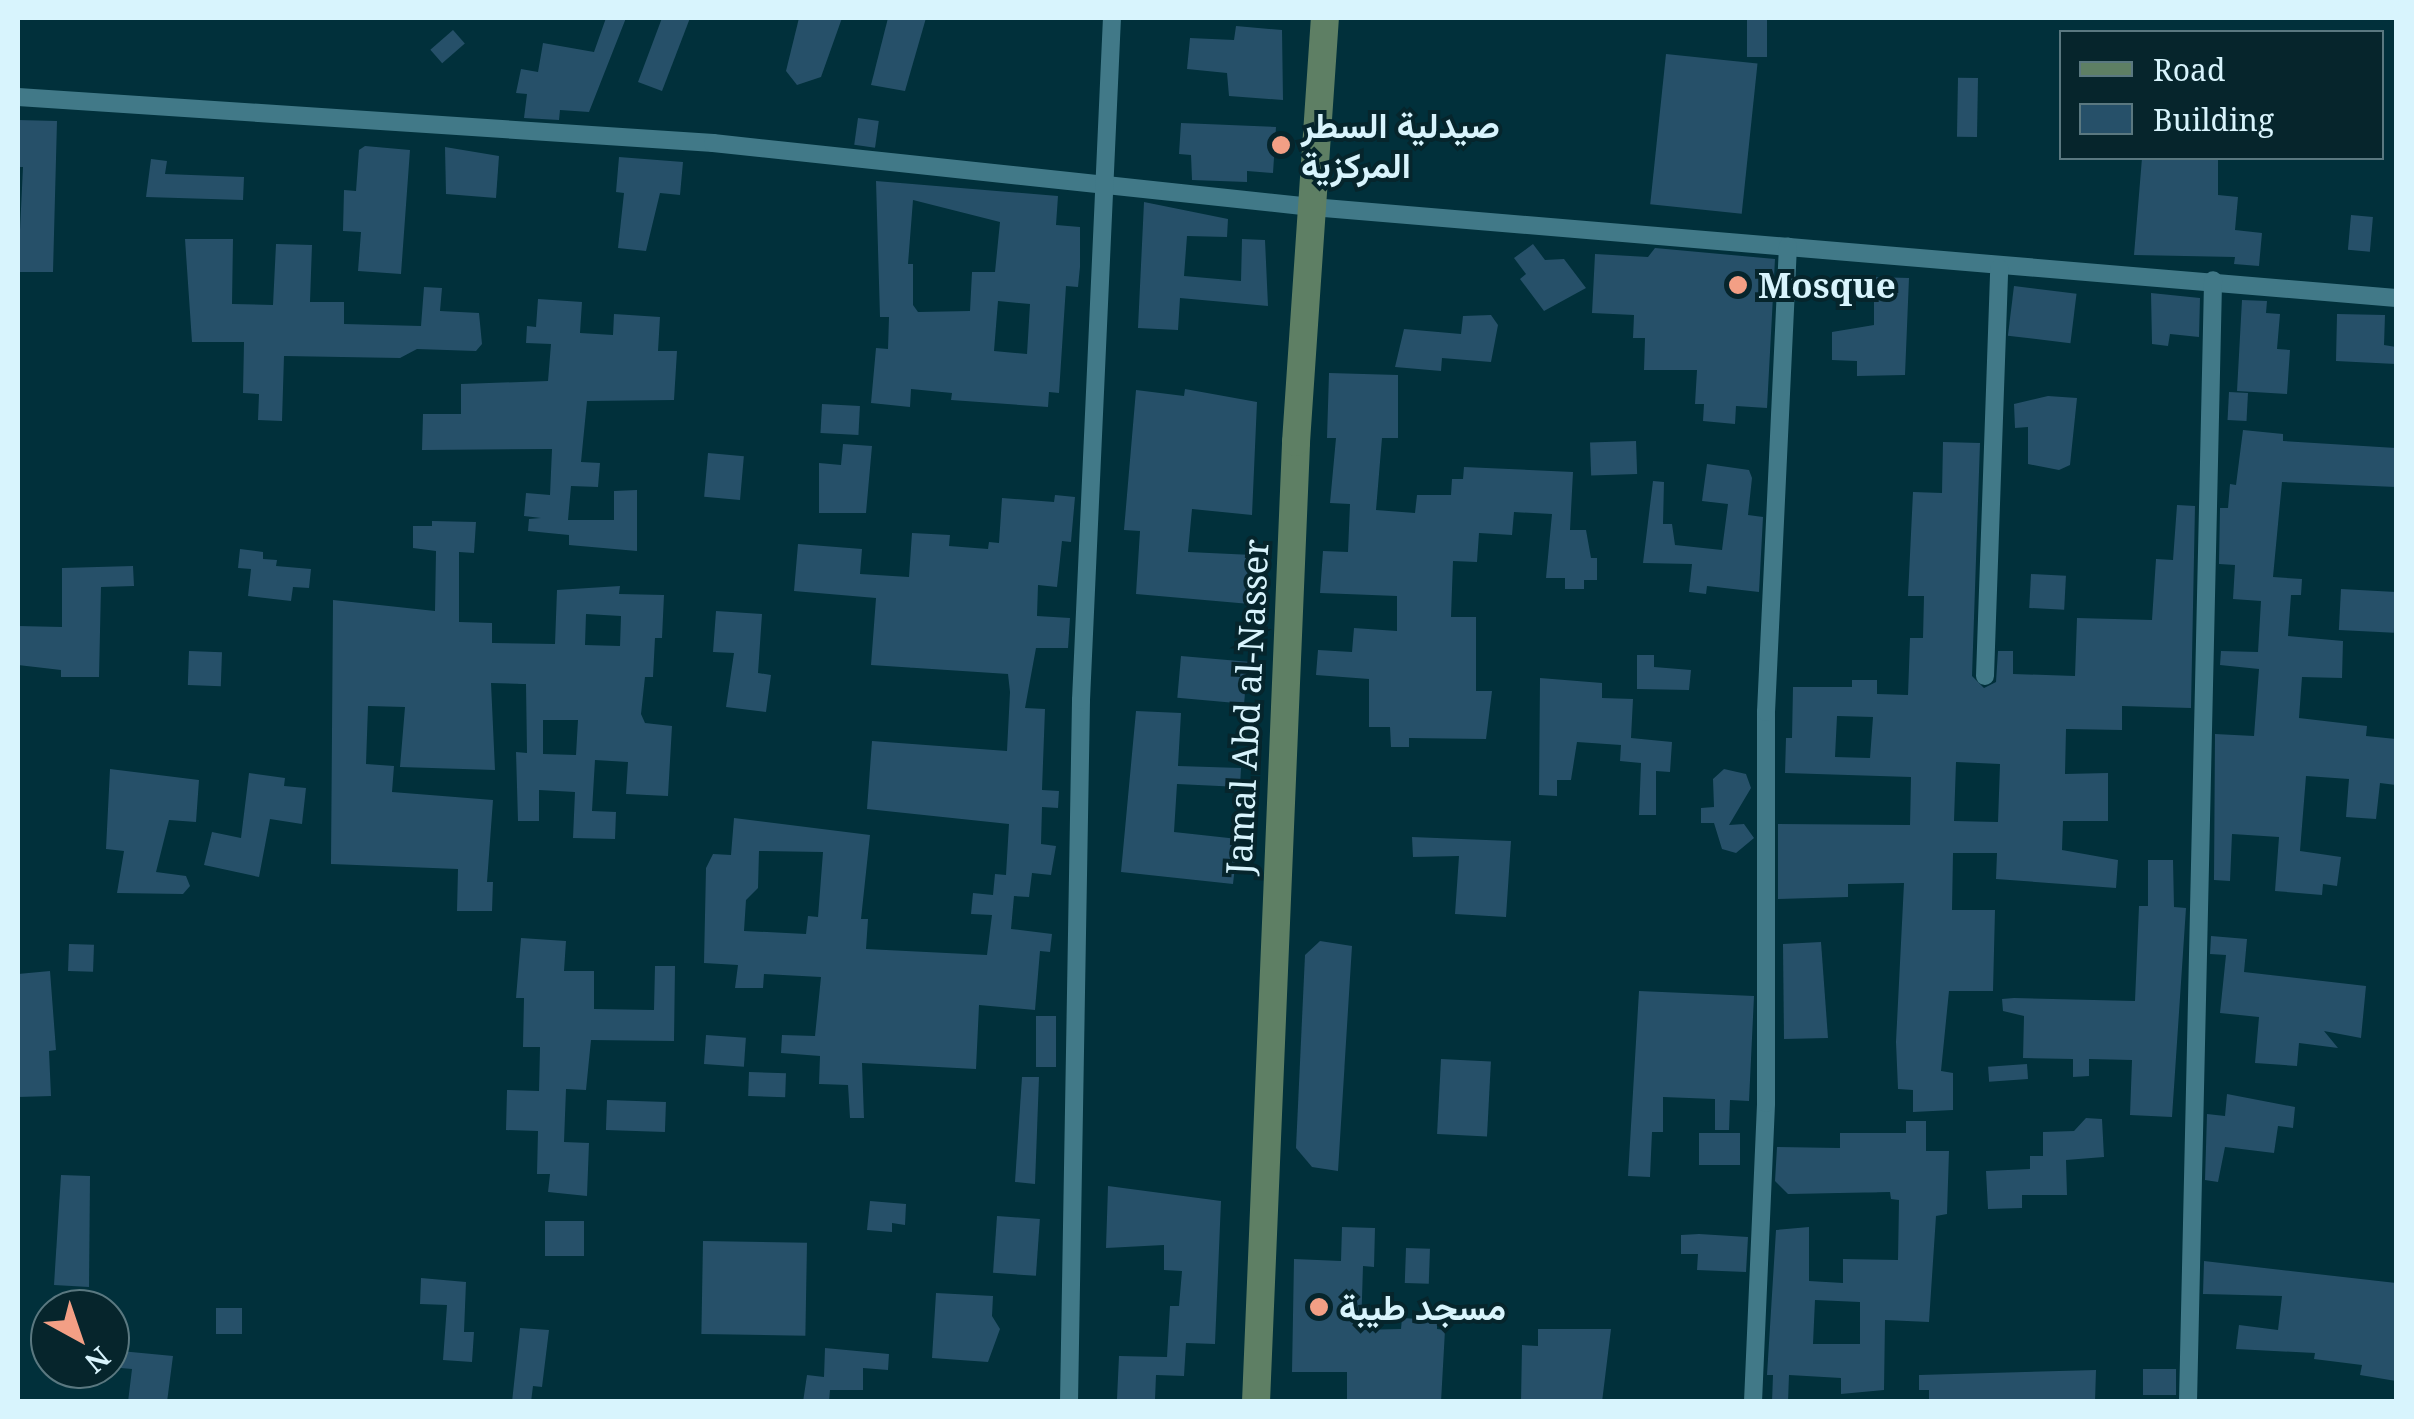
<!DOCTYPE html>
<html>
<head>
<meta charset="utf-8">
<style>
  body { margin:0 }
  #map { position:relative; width:2414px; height:1419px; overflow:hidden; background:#01303b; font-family:"Noto Serif",Vazirmatn,serif }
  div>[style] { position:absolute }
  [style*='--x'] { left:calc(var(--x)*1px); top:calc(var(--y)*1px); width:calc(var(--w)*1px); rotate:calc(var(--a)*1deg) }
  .building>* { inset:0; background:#265069; transform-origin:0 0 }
  .street>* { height:18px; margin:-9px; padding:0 9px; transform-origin:9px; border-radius:9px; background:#417988 }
  .secondary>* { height:28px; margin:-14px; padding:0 14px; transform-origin:14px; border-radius:14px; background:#5e7f64 }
  .dots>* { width:28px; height:28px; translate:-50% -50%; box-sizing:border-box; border:5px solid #06252c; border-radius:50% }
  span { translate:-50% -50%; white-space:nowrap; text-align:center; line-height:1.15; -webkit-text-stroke:8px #06252c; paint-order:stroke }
  .poi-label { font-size:35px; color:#d8f4fd; font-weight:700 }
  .left { translate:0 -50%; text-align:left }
  .street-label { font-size:35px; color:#d8f4fd }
  .frame { position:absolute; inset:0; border:20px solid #d8f4fd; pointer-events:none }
  .legend { position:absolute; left:2059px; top:30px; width:325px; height:130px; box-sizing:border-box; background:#06252c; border:2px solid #5a7880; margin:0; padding:12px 18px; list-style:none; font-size:30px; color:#d8f4fd }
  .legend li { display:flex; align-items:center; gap:20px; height:50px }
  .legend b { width:50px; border:2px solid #5a7880 }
  .north { position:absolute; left:30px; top:1289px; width:100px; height:100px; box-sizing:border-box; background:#06252c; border:2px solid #5a7880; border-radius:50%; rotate:140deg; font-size:28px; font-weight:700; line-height:40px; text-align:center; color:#d8f4fd }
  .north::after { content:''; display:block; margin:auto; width:35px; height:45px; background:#f39f85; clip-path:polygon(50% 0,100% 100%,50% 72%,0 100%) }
</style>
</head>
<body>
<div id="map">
  <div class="building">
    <div style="clip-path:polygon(606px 18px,626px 18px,589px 112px,560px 110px,559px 120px,524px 118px,527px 94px,516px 93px,521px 69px,538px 72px,543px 43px,594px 52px)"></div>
    <div style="clip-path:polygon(662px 18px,690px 18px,662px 91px,638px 82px)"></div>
    <div style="clip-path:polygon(799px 18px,842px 18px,821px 77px,797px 85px,786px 71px)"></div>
    <div style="clip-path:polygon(888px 18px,926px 18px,905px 91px,871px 85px)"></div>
    <div style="left:1747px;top:18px;width:20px;height:39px"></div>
    <div style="clip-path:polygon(1236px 26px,1282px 30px,1283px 100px,1229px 96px,1227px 73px,1187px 69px,1190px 38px,1234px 40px)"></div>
    <div style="left:453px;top:30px;width:18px;height:30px;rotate:49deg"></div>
    <div style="left:1666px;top:54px;width:92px;height:151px;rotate:6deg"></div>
    <div style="left:1978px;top:78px;width:59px;height:20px;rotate:91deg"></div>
    <div style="left:858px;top:118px;width:21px;height:27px;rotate:8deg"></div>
    <div style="clip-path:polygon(18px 120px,57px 121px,53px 272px,18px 272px,23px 167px,18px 167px)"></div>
    <div style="clip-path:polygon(1181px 123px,1276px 127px,1273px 173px,1247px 171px,1247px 182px,1192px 180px,1191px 155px,1179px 154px)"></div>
    <div style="clip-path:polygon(365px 146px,410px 150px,401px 274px,358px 271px,361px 232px,343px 231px,344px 190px,356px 191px,359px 150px)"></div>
    <div style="clip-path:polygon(445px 147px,499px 156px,496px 198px,446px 194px)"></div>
    <div style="clip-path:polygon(619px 157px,683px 162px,680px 195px,660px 193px,646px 251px,618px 248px,624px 193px,616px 192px)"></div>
    <div style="clip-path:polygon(2142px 158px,2218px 158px,2218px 195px,2238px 197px,2235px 230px,2262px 233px,2259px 266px,2234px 264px,2235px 257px,2134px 255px)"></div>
    <div style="clip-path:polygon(151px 159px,167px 161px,165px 174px,244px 177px,243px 200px,146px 197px)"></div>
    <div style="clip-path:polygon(evenodd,876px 181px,1058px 196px,1056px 225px,1080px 227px,1080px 267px,1078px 287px,1066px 286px,1059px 393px,1049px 392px,1048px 407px,951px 400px,952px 393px,911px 389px,910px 407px,871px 403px,876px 348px,888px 349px,889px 317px,880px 317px,876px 181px,913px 200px,1000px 222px,995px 272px,972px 272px,970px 311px,918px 312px,913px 305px,913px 264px,908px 264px,913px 200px,876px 181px,998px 301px,1030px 304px,1027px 354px,994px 351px,998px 301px)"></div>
    <div style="clip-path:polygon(1144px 202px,1228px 219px,1227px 237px,1187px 236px,1184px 276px,1241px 281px,1242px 239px,1265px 240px,1268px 306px,1180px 298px,1178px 330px,1138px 328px)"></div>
    <div style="left:2351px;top:215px;width:22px;height:35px;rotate:5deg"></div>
    <div style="clip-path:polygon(185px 239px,233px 239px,232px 304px,273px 305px,276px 244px,312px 245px,310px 302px,344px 302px,344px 324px,421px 326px,424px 287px,442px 288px,440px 311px,479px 313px,482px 344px,476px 351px,417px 349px,400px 358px,284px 356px,282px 421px,258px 420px,259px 394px,243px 393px,244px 342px,192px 342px)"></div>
    <div style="clip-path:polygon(1533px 244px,1545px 260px,1564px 259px,1586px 288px,1544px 311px,1520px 279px,1526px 274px,1514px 258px)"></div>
    <div style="clip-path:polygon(1655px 248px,1775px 259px,1767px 408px,1736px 406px,1735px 424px,1703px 421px,1704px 404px,1695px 404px,1697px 370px,1644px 370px,1645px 338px,1633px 338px,1634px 315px,1592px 313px,1595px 254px,1648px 257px)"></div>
    <div style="clip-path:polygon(1874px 277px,1909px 278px,1905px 375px,1857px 376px,1857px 361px,1832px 360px,1832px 332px,1874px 325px)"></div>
    <div style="left:2014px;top:286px;width:63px;height:50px;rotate:7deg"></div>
    <div style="clip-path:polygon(2151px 293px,2200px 298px,2199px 337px,2170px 334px,2168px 346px,2152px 344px)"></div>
    <div style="clip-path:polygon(538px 299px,582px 302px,580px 333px,613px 335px,614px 314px,660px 317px,658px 351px,677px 351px,674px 400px,587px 401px,581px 462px,600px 463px,598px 487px,571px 486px,568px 520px,614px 520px,614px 491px,637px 490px,637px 551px,569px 545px,569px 535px,528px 531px,529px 519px,541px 518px,524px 516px,526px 493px,550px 495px,552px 449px,422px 450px,423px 414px,461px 414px,461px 384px,548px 381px,551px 344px,526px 343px,527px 326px,536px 327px)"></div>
    <div style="clip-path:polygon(2242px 300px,2267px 301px,2266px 313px,2280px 314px,2277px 349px,2290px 350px,2287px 394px,2237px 391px)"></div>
    <div style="clip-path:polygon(2337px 314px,2385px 315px,2384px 345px,2396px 347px,2396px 364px,2336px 361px)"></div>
    <div style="clip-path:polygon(1491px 315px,1498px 325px,1491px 362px,1442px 358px,1441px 371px,1395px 367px,1404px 329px,1461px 334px,1463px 316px)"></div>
    <div style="clip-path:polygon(1329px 373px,1398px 375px,1398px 438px,1382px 438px,1376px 510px,1415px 513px,1417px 495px,1451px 495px,1452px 479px,1463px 479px,1464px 467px,1573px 472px,1570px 530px,1586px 530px,1591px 558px,1597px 558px,1597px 580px,1584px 580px,1584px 589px,1565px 589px,1565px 578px,1546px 578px,1552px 514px,1514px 512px,1512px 535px,1479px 533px,1477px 562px,1453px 561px,1451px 617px,1476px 617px,1476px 691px,1492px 691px,1486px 739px,1409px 738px,1409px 747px,1391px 747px,1390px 727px,1369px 727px,1369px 679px,1316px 675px,1318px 650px,1352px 652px,1354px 628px,1397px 631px,1397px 596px,1320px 593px,1323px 551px,1348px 552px,1350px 504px,1330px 503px,1336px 438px,1327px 438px)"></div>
    <div style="clip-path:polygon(1185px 389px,1257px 402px,1252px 515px,1192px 509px,1188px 552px,1253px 555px,1250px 604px,1136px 594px,1140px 531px,1124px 530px,1136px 390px,1184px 396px)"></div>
    <div style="left:2229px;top:392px;width:19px;height:28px;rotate:3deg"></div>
    <div style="clip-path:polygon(2048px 396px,2077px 398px,2070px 465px,2059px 470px,2028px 464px,2028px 427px,2015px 428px,2014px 404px)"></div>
    <div style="left:822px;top:404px;width:38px;height:29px;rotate:3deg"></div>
    <div style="clip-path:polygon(2243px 430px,2283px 434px,2283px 441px,2396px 448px,2396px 487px,2282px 482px,2273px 577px,2302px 579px,2301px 595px,2291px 595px,2288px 636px,2343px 641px,2342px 678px,2302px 677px,2299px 718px,2367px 726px,2366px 736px,2396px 739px,2396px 785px,2380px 783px,2376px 819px,2346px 817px,2349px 779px,2306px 776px,2300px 851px,2341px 857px,2337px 886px,2323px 884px,2322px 895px,2275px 891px,2279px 837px,2232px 834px,2230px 881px,2214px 880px,2215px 734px,2254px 736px,2259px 669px,2220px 665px,2221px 651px,2258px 652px,2261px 601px,2233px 599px,2235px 565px,2219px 564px,2220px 508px,2228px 508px,2230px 484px,2236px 485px)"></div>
    <div style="left:1636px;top:441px;width:33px;height:46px;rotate:88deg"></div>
    <div style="clip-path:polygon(evenodd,1943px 442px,1980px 443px,1972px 676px,1984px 688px,1996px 682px,1998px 651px,2013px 651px,2013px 674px,2075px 676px,2077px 618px,2152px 620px,2156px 559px,2173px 560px,2177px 505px,2195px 506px,2191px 708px,2122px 706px,2122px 730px,2066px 729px,2065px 774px,2108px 773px,2108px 821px,2063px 821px,2062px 850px,2118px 860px,2116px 888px,1996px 879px,1997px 853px,1953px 853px,1952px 910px,1995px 910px,1993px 991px,1949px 991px,1941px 1071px,1953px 1073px,1953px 1110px,1913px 1112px,1913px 1090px,1898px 1089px,1896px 1042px,1904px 883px,1848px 884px,1848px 897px,1778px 899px,1778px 824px,1910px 825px,1911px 777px,1785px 773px,1786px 738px,1792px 738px,1793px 687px,1852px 687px,1852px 680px,1877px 680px,1877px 694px,1908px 695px,1910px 638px,1923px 638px,1924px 596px,1908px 596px,1913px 492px,1942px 493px,1943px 442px,1837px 716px,1873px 717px,1870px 758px,1835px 757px,1837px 716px,1943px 442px,1956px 762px,2000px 764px,1998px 822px,1954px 821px,1956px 762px)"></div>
    <div style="clip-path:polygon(843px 444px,872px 446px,866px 513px,819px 513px,819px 463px,841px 465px)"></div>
    <div style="left:708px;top:453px;width:36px;height:44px;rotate:5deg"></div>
    <div style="clip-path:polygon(1707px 464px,1749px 470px,1752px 478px,1748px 515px,1763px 517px,1759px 592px,1707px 586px,1706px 594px,1689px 592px,1692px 564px,1643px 563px,1653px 481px,1664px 482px,1663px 524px,1672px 524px,1675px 545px,1722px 550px,1728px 504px,1702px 501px)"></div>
    <div style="clip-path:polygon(evenodd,1055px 495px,1075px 497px,1071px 542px,1062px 541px,1057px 587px,1038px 585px,1037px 616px,1070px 618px,1068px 648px,1036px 648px,1025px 708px,1045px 709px,1042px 790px,1059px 791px,1058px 808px,1042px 807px,1041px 844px,1056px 846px,1051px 875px,1032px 873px,1029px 897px,1014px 896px,1011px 929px,1052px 934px,1050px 952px,1040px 951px,1035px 1010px,979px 1005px,976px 1069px,862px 1063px,864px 1118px,850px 1118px,848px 1085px,819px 1084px,820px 1056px,781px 1053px,782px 1035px,815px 1036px,821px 977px,764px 974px,763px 988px,735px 988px,738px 965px,704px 963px,706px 868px,713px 854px,731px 855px,734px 818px,870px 835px,861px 919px,868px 919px,866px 949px,987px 955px,992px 915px,971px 914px,973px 893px,993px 895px,995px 874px,1006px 875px,1009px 824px,867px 809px,872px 741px,1007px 751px,1010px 692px,1008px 674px,871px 665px,876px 598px,794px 591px,798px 544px,862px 549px,860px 574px,909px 577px,912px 533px,950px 535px,949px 546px,988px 549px,989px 542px,999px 543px,1002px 498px,1054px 502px,1055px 495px,759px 851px,823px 852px,818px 917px,808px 916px,806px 934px,744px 931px,746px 900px,758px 888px,759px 851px)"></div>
    <div style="clip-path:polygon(evenodd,432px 521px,476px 522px,474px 553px,459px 552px,459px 622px,492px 623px,492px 643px,555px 644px,557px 590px,620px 586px,619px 594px,664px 595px,662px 638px,655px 638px,653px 677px,645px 677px,641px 714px,645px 723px,672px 726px,668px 796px,626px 794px,628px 762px,595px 760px,592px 811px,616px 812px,615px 839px,573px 838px,575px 792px,539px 790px,539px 821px,518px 821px,516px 752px,527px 753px,526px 684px,491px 683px,495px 770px,400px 767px,405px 707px,368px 706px,366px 764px,394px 766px,392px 792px,493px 800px,487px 882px,493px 882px,492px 911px,457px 911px,458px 869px,331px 864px,333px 600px,435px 611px,436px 551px,413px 548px,413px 526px,432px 526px,432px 521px,586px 614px,621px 616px,620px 646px,585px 645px,586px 614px,432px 521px,543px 720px,578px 720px,576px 755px,543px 754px,543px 720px)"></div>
    <div style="clip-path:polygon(240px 549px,263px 552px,263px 559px,277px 560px,276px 566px,311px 569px,309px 588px,293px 587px,291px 601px,248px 596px,251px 569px,238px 568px)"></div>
    <div style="clip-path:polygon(133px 566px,134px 586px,101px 587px,99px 677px,61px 677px,61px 670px,18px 665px,18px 626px,62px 627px,62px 568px)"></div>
    <div style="left:2031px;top:574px;width:35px;height:34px;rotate:3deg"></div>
    <div style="left:2341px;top:589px;width:55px;height:41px;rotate:3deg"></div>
    <div style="clip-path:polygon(716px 611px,762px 614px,758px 673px,771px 675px,766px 712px,726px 707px,734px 653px,713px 652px)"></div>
    <div style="left:189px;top:651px;width:33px;height:34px;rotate:2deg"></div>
    <div style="clip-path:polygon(1637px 655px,1654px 655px,1654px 667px,1691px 670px,1689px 690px,1637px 689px)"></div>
    <div style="left:1181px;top:656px;width:67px;height:42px;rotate:5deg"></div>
    <div style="clip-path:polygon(1540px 678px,1602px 683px,1602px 698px,1633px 699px,1631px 738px,1672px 742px,1670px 772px,1656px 771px,1656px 815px,1639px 815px,1641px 763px,1620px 761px,1621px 745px,1577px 742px,1571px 780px,1557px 780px,1557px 796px,1539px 795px)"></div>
    <div style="clip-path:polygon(1136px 711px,1181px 713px,1178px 766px,1241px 768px,1240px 787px,1177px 784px,1174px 832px,1238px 839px,1233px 884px,1121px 872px)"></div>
    <div style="clip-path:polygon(110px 769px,199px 780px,196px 822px,169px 820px,156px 872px,186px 876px,190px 886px,183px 894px,117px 893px,124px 851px,106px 849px)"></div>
    <div style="clip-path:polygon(1724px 769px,1746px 774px,1751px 788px,1729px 825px,1744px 824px,1754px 838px,1736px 853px,1722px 849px,1714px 823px,1701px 823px,1701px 808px,1714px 807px,1713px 779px)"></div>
    <div style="clip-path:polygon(249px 773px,285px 778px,284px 786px,306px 788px,302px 824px,270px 819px,259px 877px,204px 865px,212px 832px,241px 838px)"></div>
    <div style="clip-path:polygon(1412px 837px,1511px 841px,1506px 917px,1455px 914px,1459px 856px,1413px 857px)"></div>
    <div style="clip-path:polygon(2148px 860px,2173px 860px,2174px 907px,2186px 908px,2172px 1117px,2130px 1115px,2132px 1060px,2089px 1059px,2089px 1076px,2073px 1077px,2073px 1059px,2023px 1058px,2024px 1016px,2003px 1011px,2002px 999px,2014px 998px,2135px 1001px,2139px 906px,2148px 906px)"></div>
    <div style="clip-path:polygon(2211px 936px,2247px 939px,2244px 972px,2366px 986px,2361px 1038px,2324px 1031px,2338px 1048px,2299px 1043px,2297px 1066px,2255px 1063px,2259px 1017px,2220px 1013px,2226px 955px,2210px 954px)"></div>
    <div style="clip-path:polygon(521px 938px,566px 941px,564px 971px,594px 971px,594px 1009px,654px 1010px,655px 966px,675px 966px,674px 1041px,591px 1040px,586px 1090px,566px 1089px,564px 1142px,589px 1143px,587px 1196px,548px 1192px,550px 1174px,537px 1174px,538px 1131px,506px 1130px,507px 1090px,539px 1091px,540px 1047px,523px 1047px,524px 998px,516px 998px)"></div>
    <div style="clip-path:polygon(1320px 941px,1352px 946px,1338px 1171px,1312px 1167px,1296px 1148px,1305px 955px)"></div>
    <div style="clip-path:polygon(1821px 942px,1828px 1038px,1784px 1039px,1783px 944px)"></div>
    <div style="left:69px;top:944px;width:25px;height:27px;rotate:2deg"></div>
    <div style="clip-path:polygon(50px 971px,56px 1050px,49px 1051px,51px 1096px,18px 1097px,18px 974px)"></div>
    <div style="clip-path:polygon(1639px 991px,1754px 996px,1749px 1101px,1730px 1100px,1729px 1130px,1715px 1130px,1715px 1099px,1663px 1097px,1663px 1132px,1652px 1132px,1650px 1177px,1628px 1176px)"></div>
    <div style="left:1036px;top:1016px;width:20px;height:51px"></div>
    <div style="left:706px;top:1035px;width:40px;height:29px;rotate:4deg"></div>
    <div style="left:1441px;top:1059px;width:50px;height:75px;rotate:3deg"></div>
    <div style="left:2027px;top:1064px;width:15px;height:39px;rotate:86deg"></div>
    <div style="left:749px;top:1072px;width:37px;height:24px;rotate:2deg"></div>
    <div style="clip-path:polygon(1022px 1077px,1039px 1077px,1035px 1184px,1015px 1182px)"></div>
    <div style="clip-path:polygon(2227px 1094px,2295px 1107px,2293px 1128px,2278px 1126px,2274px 1153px,2225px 1147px,2218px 1182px,2205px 1180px,2207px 1114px,2225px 1116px)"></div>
    <div style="left:607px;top:1100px;width:59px;height:30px;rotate:2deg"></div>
    <div style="clip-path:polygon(2086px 1118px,2102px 1119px,2104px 1157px,2066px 1160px,2067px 1195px,2022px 1195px,2022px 1208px,1988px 1209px,1986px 1171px,2030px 1169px,2030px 1156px,2043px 1156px,2043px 1132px,2074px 1131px)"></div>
    <div style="clip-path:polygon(evenodd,1906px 1121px,1926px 1121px,1926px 1151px,1949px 1151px,1947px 1214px,1936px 1216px,1929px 1322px,1885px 1320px,1884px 1390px,1841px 1394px,1841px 1378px,1789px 1375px,1788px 1402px,1772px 1402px,1773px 1375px,1767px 1375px,1776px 1230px,1809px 1227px,1809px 1281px,1843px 1283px,1843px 1259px,1898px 1260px,1899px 1200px,1891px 1199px,1890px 1192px,1788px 1194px,1775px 1181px,1777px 1147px,1840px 1148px,1840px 1133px,1906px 1133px,1906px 1121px,1815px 1300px,1860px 1302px,1860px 1344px,1813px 1344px,1815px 1300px)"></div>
    <div style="left:1699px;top:1133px;width:41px;height:32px"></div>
    <div style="clip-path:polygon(61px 1175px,90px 1176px,89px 1287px,54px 1285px)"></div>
    <div style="clip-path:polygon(1108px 1186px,1221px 1201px,1215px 1344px,1186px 1343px,1184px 1376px,1156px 1375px,1155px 1400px,1117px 1399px,1119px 1356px,1167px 1357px,1170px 1306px,1179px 1306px,1182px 1271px,1164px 1270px,1164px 1245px,1106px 1248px)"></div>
    <div style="clip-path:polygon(870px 1201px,906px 1204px,905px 1225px,892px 1223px,892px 1232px,867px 1230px)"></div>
    <div style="left:997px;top:1216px;width:43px;height:57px;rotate:4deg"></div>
    <div style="left:584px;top:1221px;width:35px;height:39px;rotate:90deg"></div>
    <div style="clip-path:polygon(1342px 1227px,1375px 1228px,1374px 1267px,1363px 1266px,1361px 1330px,1401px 1329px,1402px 1318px,1437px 1320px,1437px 1329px,1445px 1330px,1441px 1402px,1347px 1402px,1347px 1372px,1292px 1372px,1294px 1259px,1341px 1261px)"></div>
    <div style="clip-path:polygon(1699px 1234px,1748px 1237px,1746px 1272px,1697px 1270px,1698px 1254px,1681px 1254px,1681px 1235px)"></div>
    <div style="left:703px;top:1241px;width:104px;height:93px;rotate:1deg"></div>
    <div style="left:1406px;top:1248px;width:24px;height:35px;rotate:2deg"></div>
    <div style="clip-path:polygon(2204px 1261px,2396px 1283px,2396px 1381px,2360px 1375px,2362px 1365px,2314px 1359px,2315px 1353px,2236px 1349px,2239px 1325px,2278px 1330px,2282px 1296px,2203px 1294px)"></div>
    <div style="clip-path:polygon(421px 1278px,466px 1282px,464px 1332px,474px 1332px,472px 1362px,443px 1360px,447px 1305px,420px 1304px)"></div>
    <div style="clip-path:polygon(936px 1293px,993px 1296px,992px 1316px,1000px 1329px,988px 1362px,932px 1358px)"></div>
    <div style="left:242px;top:1308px;width:26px;height:26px;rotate:90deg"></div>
    <div style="clip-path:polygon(520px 1328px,549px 1330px,542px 1387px,533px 1386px,531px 1402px,512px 1402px)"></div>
    <div style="clip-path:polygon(1538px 1329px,1611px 1329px,1602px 1402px,1521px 1402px,1522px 1345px,1538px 1346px)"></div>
    <div style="clip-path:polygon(825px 1348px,889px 1354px,888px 1370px,863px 1368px,863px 1390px,830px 1390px,829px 1402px,803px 1402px,807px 1375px,824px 1377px)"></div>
    <div style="clip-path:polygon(110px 1350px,173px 1356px,167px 1402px,128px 1402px,132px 1369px,110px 1367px)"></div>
    <div style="left:2176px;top:1369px;width:26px;height:33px;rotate:90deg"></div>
    <div style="clip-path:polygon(2096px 1370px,2095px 1402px,1929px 1402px,1929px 1390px,1919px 1390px,1919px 1375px)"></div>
  </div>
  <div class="street">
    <div style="--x:18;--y:97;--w:697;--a:3.79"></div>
    <div style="--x:713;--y:143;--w:602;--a:6.1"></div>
    <div style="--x:1312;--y:207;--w:1088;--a:4.8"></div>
    <div style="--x:1985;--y:676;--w:408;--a:-88"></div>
    <div style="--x:1069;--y:1402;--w:702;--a:-89.02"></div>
    <div style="--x:1081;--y:700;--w:683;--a:-87.4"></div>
    <div style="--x:1753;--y:1402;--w:299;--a:-87.5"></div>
    <div style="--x:1766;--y:1103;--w:391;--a:-90"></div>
    <div style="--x:1766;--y:712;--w:466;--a:-87.3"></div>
    <div style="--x:2188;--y:1402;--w:1122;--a:-88.72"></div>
  </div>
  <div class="secondary">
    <div style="--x:1256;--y:1402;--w:961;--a:-87.61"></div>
    <div style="--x:1296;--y:442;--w:425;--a:-86.1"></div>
  </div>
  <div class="dots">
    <div style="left:1281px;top:145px;background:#f39f85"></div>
    <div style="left:1738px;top:285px;background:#f39f85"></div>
    <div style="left:1319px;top:1307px;background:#f39f85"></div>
  </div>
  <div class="poi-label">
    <span class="left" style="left:1301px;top:145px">صيدلية السطر<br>المركزية</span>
    <span class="left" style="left:1758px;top:285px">Mosque</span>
    <span class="left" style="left:1339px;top:1307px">مسجد طيبة</span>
  </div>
  <div class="street-label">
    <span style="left:1247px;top:707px;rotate:-87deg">Jamal Abd al-Nasser</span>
  </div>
  <div class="frame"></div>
  <ul class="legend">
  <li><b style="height:12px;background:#5e7f64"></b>Road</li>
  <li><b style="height:28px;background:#265069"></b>Building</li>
  </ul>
  <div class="north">N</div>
</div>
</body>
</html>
